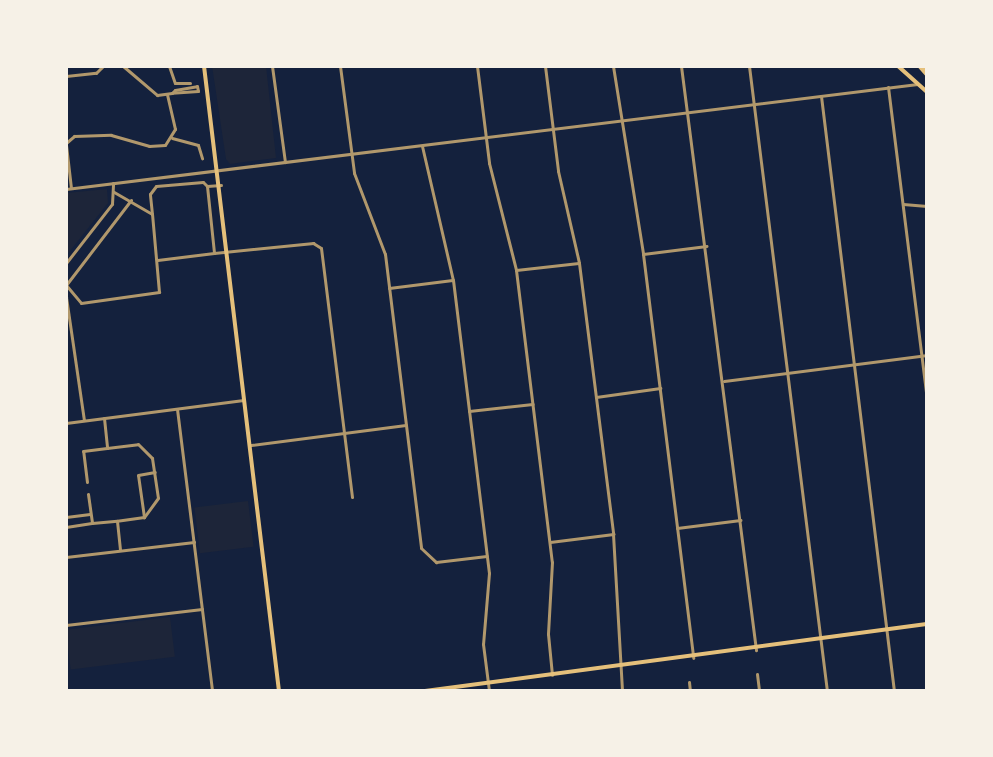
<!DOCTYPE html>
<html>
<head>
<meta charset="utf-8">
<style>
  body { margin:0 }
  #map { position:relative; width:993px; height:757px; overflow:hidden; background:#14213d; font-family:"Golos Text",sans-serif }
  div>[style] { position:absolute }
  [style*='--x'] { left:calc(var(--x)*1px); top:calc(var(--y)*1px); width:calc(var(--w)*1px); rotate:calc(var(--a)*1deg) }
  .green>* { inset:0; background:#1d2539; transform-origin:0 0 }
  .minor>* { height:3px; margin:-1.5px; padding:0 1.5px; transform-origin:1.5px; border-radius:1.5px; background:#b1986c }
  .tertiary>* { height:3px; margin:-1.5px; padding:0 1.5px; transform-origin:1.5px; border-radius:1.5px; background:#b1986c }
  .secondary>* { height:4px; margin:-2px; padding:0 2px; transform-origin:2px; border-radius:2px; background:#e5c07b }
  .motorway>* { height:5px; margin:-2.5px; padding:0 2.5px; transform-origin:2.5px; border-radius:2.5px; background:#e5c07b }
  span { translate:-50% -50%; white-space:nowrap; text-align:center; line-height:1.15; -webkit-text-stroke:6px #f6f1e7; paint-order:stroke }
  .frame { position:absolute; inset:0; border:68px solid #f6f1e7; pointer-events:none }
</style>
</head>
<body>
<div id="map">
  <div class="green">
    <div style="clip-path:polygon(212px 66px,266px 66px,276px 158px,230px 164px,226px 159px)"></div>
    <div style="clip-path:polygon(107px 189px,108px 203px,66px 256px,66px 193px)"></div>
    <div style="left:248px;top:501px;width:46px;height:54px;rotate:83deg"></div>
    <div style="left:170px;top:617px;width:40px;height:105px;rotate:83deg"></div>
  </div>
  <div class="minor">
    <div style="--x:123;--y:66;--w:45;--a:40.5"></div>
    <div style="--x:157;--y:95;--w:15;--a:-8"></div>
    <div style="--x:169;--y:66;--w:18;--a:71"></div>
    <div style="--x:175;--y:83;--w:15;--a:0"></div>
    <div style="--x:272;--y:66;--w:97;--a:82.3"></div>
    <div style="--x:340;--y:66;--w:108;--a:82.5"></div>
    <div style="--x:354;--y:173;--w:87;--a:69.1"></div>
    <div style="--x:385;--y:254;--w:296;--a:83"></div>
    <div style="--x:421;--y:548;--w:21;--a:43"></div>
    <div style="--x:436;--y:562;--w:51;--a:-6.7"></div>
    <div style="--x:477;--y:66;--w:98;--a:82.9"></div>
    <div style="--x:489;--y:163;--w:110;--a:75.8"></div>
    <div style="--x:516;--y:270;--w:294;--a:83"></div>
    <div style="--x:552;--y:562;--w:72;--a:93.2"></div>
    <div style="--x:548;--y:634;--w:41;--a:84.4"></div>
    <div style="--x:545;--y:66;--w:106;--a:82.9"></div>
    <div style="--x:558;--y:171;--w:94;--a:77.1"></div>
    <div style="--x:579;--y:263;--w:273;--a:82.8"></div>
    <div style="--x:613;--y:534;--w:157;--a:86.7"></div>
    <div style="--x:613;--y:66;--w:190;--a:80.9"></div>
    <div style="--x:643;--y:254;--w:407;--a:82.9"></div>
    <div style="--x:681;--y:66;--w:589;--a:82.68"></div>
    <div style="--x:66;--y:76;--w:30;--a:-6"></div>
    <div style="--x:96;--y:73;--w:10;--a:-45"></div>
    <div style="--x:197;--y:86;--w:5;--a:79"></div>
    <div style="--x:198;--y:91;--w:26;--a:176"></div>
    <div style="--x:172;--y:93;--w:4;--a:-45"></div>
    <div style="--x:175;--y:90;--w:22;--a:-10"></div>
    <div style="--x:888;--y:87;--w:316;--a:82.9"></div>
    <div style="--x:66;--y:95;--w:2;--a:90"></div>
    <div style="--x:821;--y:96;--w:599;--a:83.01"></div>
    <div style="--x:172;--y:138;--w:27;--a:15"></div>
    <div style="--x:198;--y:145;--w:14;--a:73"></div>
    <div style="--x:66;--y:143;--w:11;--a:-41"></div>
    <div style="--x:74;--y:136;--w:37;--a:-2"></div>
    <div style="--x:111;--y:135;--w:40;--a:16"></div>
    <div style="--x:149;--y:146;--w:16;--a:-4"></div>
    <div style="--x:165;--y:145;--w:19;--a:-58"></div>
    <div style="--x:175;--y:129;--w:35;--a:-103"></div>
    <div style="--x:66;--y:145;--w:43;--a:83.4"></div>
    <div style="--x:422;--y:146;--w:138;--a:77"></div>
    <div style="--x:453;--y:280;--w:295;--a:83"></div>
    <div style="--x:489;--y:573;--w:71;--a:94.8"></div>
    <div style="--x:483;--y:644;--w:47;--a:82.7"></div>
    <div style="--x:207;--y:186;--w:14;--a:-4"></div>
    <div style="--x:903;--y:204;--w:24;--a:5"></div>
    <div style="--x:152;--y:214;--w:20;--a:-96"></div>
    <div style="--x:150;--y:194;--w:10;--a:-53"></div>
    <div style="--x:156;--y:186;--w:47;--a:-4.9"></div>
    <div style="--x:203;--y:182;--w:6;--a:45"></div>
    <div style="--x:207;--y:186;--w:67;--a:84"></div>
    <div style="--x:214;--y:253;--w:57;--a:173"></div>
    <div style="--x:214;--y:253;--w:100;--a:-5.8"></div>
    <div style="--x:313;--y:243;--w:9;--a:32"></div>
    <div style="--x:321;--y:248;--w:251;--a:82.9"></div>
    <div style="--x:643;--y:254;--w:64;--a:-7.2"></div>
    <div style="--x:66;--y:263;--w:75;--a:-52.1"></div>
    <div style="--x:112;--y:204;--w:21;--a:-87"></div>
    <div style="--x:516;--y:270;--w:63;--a:-6.3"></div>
    <div style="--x:66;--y:285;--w:23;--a:50"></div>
    <div style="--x:81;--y:303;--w:79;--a:-8"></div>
    <div style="--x:159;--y:292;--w:78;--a:-95.1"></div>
    <div style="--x:152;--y:214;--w:44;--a:-149.9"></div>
    <div style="--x:66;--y:285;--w:107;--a:-52.6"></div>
    <div style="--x:389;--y:288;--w:64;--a:-7.1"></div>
    <div style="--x:66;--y:297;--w:124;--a:81.7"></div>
    <div style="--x:724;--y:381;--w:205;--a:-7.3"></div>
    <div style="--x:596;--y:397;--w:65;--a:-8"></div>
    <div style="--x:177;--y:409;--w:284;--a:82.9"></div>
    <div style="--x:469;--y:411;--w:64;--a:-6.2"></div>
    <div style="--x:104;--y:418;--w:30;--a:84"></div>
    <div style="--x:107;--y:448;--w:31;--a:-7"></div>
    <div style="--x:138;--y:444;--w:20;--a:45"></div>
    <div style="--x:152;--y:458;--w:40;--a:81.5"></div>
    <div style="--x:158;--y:498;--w:24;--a:126"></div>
    <div style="--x:144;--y:517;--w:27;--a:172"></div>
    <div style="--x:117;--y:521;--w:29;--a:84"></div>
    <div style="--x:66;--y:423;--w:179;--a:-7.4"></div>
    <div style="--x:251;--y:445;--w:156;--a:-7.4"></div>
    <div style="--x:87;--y:482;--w:31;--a:-97"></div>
    <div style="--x:83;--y:451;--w:24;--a:-7"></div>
    <div style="--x:88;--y:494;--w:29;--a:82"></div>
    <div style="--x:92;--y:523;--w:25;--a:-5"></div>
    <div style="--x:66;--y:517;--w:24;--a:-7"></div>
    <div style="--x:144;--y:517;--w:42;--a:-98.1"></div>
    <div style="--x:138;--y:475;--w:17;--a:-10"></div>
    <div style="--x:66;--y:527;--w:26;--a:-9"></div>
    <div style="--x:677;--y:528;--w:64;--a:-7.2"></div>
    <div style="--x:550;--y:542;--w:64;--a:-7.2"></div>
    <div style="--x:66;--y:557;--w:129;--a:-6.7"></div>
    <div style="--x:66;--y:625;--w:137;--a:-6.7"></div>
    <div style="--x:757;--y:674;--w:17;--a:83"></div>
    <div style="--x:689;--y:682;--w:9;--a:84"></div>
  </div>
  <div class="tertiary">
    <div style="--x:749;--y:66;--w:630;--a:82.89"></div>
    <div style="--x:66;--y:189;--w:858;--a:-7.03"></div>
  </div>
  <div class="secondary">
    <div style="--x:204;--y:66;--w:629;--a:83.16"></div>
    <div style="--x:898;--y:66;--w:39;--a:42"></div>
    <div style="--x:425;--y:691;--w:506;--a:-7.6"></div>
  </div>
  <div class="motorway">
    <div style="--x:920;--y:66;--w:11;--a:49"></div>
  </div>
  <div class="frame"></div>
</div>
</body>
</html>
